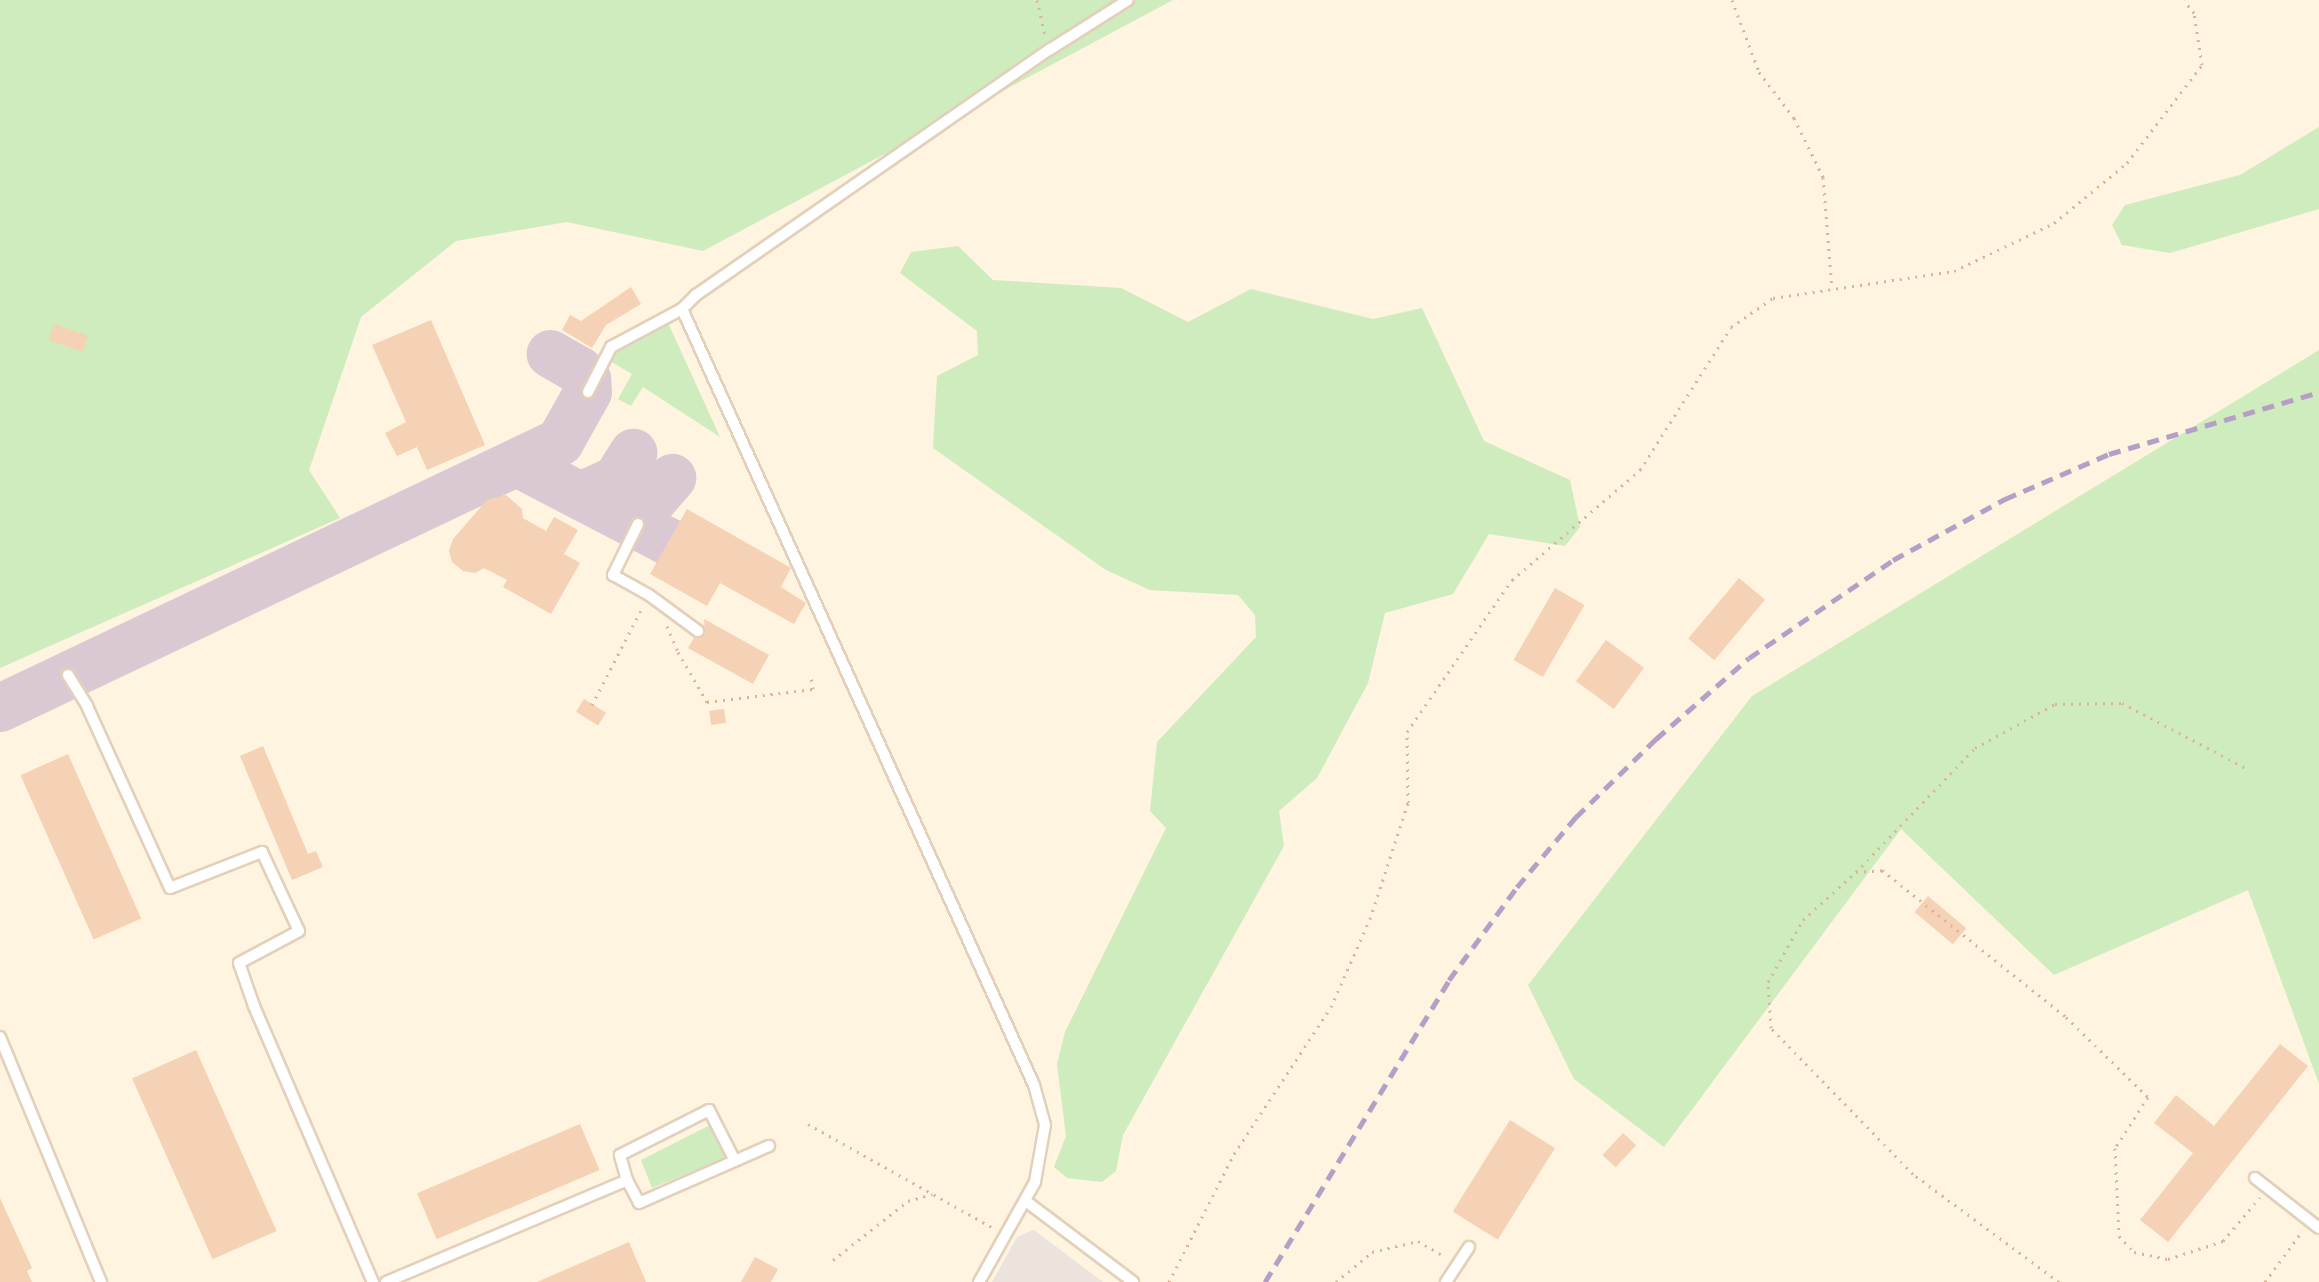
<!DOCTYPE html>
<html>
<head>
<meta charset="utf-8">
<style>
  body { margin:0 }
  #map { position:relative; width:2319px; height:1282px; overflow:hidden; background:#fef4df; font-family:"PT Sans Narrow",sans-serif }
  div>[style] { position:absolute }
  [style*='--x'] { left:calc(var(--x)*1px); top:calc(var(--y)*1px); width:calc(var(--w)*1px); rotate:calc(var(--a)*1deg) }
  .industrial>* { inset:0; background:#ece4dc }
  .green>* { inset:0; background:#ceecbd }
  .taxiway>* { height:48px; margin:-24px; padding:0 24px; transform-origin:24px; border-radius:24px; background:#dac9d3 }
  .building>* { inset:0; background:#f5d2b5; transform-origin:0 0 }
  .path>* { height:3px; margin-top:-1.5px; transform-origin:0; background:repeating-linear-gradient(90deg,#dab598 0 2px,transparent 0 8px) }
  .roads { filter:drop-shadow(2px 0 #e2d0bb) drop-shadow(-2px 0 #e2d0bb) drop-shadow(0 2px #e2d0bb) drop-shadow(0 -2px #e2d0bb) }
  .lane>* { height:10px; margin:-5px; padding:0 5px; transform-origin:5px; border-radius:5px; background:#fff }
  .rail>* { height:5px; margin-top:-2.5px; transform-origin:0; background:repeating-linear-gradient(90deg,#b69ec7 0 12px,transparent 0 20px) }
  span { translate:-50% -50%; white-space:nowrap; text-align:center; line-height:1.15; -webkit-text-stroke:7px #fff7e7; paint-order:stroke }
</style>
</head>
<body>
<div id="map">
  <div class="industrial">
    <div style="clip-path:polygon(1033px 1230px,1034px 1230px,1103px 1282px,992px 1282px,1017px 1237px)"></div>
  </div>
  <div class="green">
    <div style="clip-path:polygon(0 0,1173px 0,703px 251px,567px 222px,456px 241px,361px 317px,309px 470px,340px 518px,0 668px)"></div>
    <div style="clip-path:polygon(2319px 127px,2319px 209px,2170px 253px,2122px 245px,2112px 225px,2125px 205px,2240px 175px)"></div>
    <div style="clip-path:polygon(958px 246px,993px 280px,1121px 288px,1188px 322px,1251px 289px,1373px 319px,1422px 308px,1484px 441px,1570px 480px,1580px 527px,1565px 546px,1489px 534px,1453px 594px,1385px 613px,1368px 683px,1317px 778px,1279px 811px,1284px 846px,1123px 1135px,1116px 1171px,1102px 1182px,1067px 1178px,1054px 1167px,1066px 1136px,1057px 1064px,1065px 1032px,1166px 828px,1150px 811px,1157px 742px,1256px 637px,1255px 615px,1238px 595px,1150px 590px,1106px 570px,933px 448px,937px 376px,978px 355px,977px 331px,900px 273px,911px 252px)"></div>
    <div style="clip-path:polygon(664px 314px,720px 437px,643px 387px,631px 406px,618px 399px,632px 374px,605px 358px,614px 342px)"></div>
    <div style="clip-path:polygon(2319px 350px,2319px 1084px,2248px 890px,2054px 975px,1901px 829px,1664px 1147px,1574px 1079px,1528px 985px,1752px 696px)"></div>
    <div style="clip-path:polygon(710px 1125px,725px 1158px,652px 1188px,641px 1160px)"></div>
  </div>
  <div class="taxiway">
    <div style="--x:519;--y:464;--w:169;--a:27.5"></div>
    <div style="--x:583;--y:495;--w:38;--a:-25"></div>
    <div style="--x:617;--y:479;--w:31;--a:-58"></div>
    <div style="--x:620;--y:514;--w:37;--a:-24"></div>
    <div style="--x:654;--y:499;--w:28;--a:-49"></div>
    <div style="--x:0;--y:708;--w:620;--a:-25.41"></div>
    <div style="--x:560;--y:442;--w:57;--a:-60.8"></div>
    <div style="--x:588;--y:392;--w:13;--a:-94"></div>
    <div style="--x:587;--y:379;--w:11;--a:-131"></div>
    <div style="--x:580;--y:371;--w:34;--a:-150"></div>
  </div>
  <div class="building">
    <div style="clip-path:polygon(631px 287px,641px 304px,606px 325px,592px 348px,562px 330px,570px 315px,581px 321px)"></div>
    <div style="clip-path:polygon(431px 320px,485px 445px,427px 470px,417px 447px,397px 456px,385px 433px,406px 422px,372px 345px)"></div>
    <div style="left:54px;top:324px;width:36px;height:17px;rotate:19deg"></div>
    <div style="clip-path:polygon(506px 495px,522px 509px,523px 518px,546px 531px,554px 517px,578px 530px,564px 554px,580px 563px,551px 614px,503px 587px,507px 580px,484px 568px,475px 573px,463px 571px,452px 562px,449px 551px,453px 539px,487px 500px)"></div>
    <div style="clip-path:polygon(687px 509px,791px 568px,781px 587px,806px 603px,794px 624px,720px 583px,707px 606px,650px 574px)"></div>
    <div style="left:1739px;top:578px;width:34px;height:79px;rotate:40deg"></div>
    <div style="left:1555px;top:588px;width:34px;height:83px;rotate:30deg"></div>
    <div style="clip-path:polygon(704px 619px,769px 655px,753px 684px,688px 648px,694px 638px,705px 635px)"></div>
    <div style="left:1606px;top:640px;width:47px;height:51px;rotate:36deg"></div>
    <div style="left:584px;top:699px;width:26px;height:15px;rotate:32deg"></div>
    <div style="left:724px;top:709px;width:14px;height:15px;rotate:82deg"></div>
    <div style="clip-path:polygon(263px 746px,308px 854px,316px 851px,323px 867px,292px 880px,240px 756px)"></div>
    <div style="left:68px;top:754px;width:180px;height:52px;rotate:66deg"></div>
    <div style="left:1928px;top:896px;width:50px;height:21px;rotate:40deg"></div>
    <div style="clip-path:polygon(2280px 1044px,2308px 1066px,2168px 1242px,2140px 1220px,2193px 1153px,2154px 1123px,2176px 1095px,2214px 1126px)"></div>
    <div style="left:196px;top:1050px;width:198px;height:70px;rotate:66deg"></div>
    <div style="left:1510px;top:1120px;width:53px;height:108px;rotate:32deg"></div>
    <div style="left:580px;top:1124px;width:50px;height:177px;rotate:67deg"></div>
    <div style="left:1623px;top:1133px;width:18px;height:30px;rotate:43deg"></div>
    <div style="clip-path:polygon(0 1198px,32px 1268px,27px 1271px,32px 1282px,0 1282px)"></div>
    <div style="clip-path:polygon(629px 1242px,646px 1282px,537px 1282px)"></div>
    <div style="clip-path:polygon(755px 1257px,778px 1269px,771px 1282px,741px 1282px)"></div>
  </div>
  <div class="path">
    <div style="--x:1037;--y:0;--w:36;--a:77"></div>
    <div style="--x:1732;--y:0;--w:77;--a:69.4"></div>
    <div style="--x:1759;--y:72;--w:58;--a:52.7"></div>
    <div style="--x:1794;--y:118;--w:66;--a:63.8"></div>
    <div style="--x:1823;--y:177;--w:112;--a:85.4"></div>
    <div style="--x:667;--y:626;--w:28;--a:67"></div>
    <div style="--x:678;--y:652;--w:58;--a:59.9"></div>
    <div style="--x:707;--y:702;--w:107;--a:-7"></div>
    <div style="--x:813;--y:689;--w:13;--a:-99"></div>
    <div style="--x:592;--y:705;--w:109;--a:-62.7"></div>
    <div style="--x:1856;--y:872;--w:172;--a:-46.2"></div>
    <div style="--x:1975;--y:748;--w:91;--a:-28.8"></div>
    <div style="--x:2055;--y:704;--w:67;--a:-0.9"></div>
    <div style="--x:2122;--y:703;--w:140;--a:27.7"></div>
    <div style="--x:808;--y:1124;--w:212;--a:29.3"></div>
    <div style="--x:833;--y:1260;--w:95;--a:-38.2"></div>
    <div style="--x:908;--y:1201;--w:25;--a:-16"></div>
    <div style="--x:1169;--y:1282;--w:144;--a:-63.1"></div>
    <div style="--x:1234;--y:1154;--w:176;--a:-56.6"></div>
    <div style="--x:1331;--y:1007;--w:96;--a:-66.1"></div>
    <div style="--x:1370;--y:919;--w:122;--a:-71.9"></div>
    <div style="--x:1408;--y:803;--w:71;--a:-90.8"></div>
    <div style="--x:1407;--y:732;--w:185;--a:-55.4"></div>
    <div style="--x:1512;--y:580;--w:169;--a:-40.7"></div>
    <div style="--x:1640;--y:470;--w:169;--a:-57.5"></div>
    <div style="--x:1731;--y:327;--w:51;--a:-34.6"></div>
    <div style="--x:1773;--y:298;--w:183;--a:-8.5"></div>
    <div style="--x:1954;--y:271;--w:111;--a:-25.6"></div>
    <div style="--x:2054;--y:223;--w:94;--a:-39.4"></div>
    <div style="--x:2127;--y:163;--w:123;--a:-52.6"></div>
    <div style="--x:2202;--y:65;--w:53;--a:-98.7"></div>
    <div style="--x:2194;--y:13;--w:16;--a:-128"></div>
    <div style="--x:1336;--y:1282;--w:47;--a:-39.8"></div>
    <div style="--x:1372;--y:1252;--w:47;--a:-13.4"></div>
    <div style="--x:1418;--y:1241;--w:30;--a:30"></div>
    <div style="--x:2059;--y:1282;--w:182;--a:-143.5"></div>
    <div style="--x:1913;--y:1174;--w:204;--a:-134.2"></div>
    <div style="--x:1771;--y:1028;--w:46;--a:-93.7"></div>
    <div style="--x:1768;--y:982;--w:71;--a:-60.6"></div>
    <div style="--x:1803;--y:920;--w:72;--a:-42.2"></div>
    <div style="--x:1856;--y:872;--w:26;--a:-4"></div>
    <div style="--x:1882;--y:870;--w:236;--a:38.6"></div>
    <div style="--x:2066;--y:1017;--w:115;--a:44.3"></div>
    <div style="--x:2148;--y:1097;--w:61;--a:122.9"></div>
    <div style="--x:2115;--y:1148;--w:88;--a:87.4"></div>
    <div style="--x:2119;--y:1236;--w:22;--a:47"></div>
    <div style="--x:2134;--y:1252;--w:35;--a:12"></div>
    <div style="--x:2168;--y:1259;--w:58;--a:-18.1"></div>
    <div style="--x:2223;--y:1241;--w:57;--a:-49.9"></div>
    <div style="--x:2265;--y:1282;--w:64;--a:-53.8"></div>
  </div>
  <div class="roads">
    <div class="lane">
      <div style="--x:682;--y:309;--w:852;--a:65.6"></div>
      <div style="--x:1034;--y:1085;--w:41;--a:74.6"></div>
      <div style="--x:1045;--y:1125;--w:58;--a:100"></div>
      <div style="--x:1035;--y:1182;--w:115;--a:119.2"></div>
      <div style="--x:588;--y:392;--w:51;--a:-62.9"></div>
      <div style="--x:611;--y:347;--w:81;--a:-28.2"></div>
      <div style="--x:682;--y:309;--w:20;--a:-45"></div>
      <div style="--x:696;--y:295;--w:430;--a:-34.8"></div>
      <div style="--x:1049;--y:50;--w:93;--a:-32.3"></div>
      <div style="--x:638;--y:524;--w:57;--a:116.1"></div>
      <div style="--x:613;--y:575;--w:41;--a:29.1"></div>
      <div style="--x:649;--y:595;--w:61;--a:36.3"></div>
      <div style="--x:68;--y:675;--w:36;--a:58"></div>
      <div style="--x:87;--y:706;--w:200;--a:65.5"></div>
      <div style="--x:170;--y:888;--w:99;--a:-21.4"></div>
      <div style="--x:262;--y:852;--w:87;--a:64.9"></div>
      <div style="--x:299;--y:931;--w:68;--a:151.9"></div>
      <div style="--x:239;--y:963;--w:46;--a:70.8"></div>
      <div style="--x:254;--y:1006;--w:301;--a:66.7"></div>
      <div style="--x:0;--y:1037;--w:265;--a:67.6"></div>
      <div style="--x:2255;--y:1178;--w:81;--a:38"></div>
      <div style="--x:627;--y:1180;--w:26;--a:-106"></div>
      <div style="--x:620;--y:1155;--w:100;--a:-26.8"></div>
      <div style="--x:709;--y:1110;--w:57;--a:63"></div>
      <div style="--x:1027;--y:1202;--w:133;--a:37"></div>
      <div style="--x:386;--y:1282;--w:262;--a:-22.9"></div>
      <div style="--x:627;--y:1180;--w:26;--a:62"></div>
      <div style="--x:639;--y:1203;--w:142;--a:-23.7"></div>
      <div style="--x:1446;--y:1282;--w:42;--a:-56.7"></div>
    </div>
  </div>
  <div class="rail">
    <div style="--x:1265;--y:1282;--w:354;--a:-58.6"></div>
    <div style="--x:1449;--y:980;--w:115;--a:-53.8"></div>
    <div style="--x:1517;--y:887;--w:92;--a:-49.9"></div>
    <div style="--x:1576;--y:817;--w:112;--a:-44.3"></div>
    <div style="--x:1656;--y:739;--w:123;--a:-41.1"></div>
    <div style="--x:1749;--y:658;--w:174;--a:-34.2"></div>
    <div style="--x:1893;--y:560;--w:128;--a:-28.6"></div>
    <div style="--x:2005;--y:499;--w:113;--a:-23.4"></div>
    <div style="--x:2109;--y:454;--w:219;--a:-16.4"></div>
  </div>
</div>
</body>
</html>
